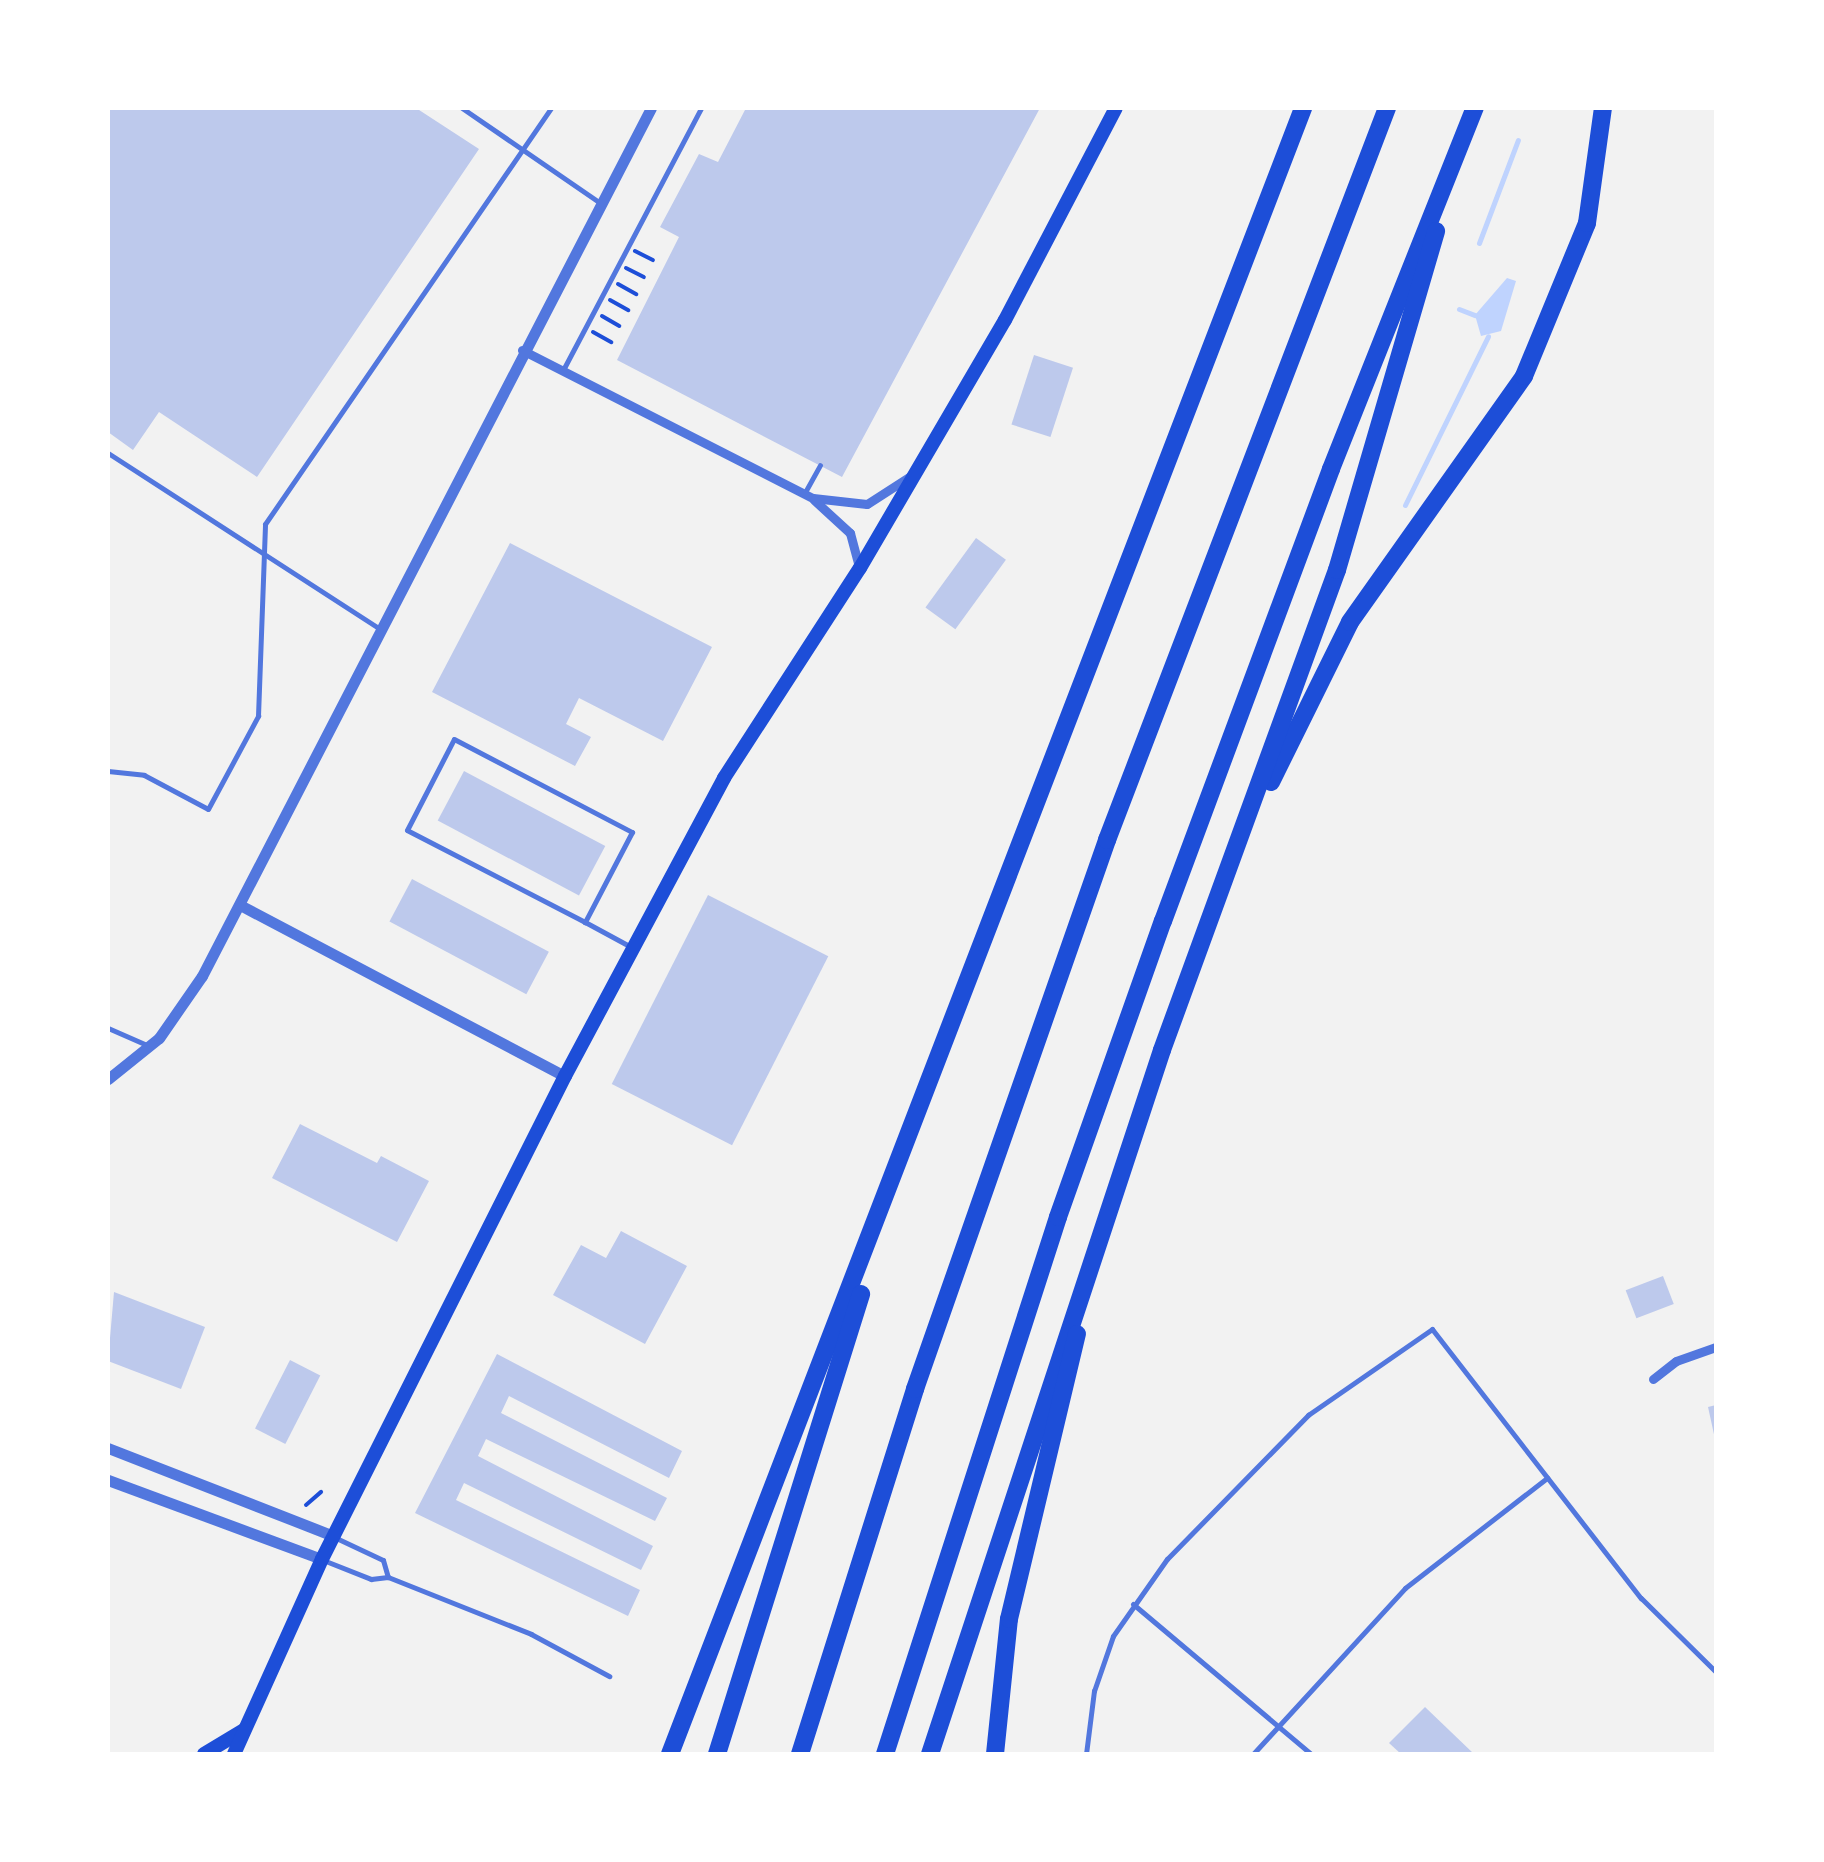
<!DOCTYPE html>
<html>
<head>
<meta charset="utf-8">
<style>
  body { margin:0 }
  #map { position:relative; width:1824px; height:1862px; overflow:hidden; background:#f2f2f2; font-family:Inter,sans-serif }
  div>[style] { position:absolute }
  [style*='--x'] { left:calc(var(--x)*1px); top:calc(var(--y)*1px); width:calc(var(--w)*1px); rotate:calc(var(--a)*1deg) }
  .water>* { inset:0; background:#bfd3fe }
  .stream>* { height:5px; margin:-2.5px; padding:0 2.5px; transform-origin:2.5px; border-radius:2.5px; background:#bfd3fe }
  .building>* { inset:0; background:#bdc9ec; transform-origin:0 0 }
  .path>* { height:4px; margin:-2px; padding:0 2px; transform-origin:2px; border-radius:2px; background:#1d4ed8 }
  .service>* { height:5px; margin:-2.5px; padding:0 2.5px; transform-origin:2.5px; border-radius:2.5px; background:#5277de }
  .minor>* { height:9px; margin:-4.5px; padding:0 4.5px; transform-origin:4.5px; border-radius:4.5px; background:#5277de }
  .tertiary>* { height:11px; margin:-5.5px; padding:0 5.5px; transform-origin:5.5px; border-radius:5.5px; background:#5277de }
  .secondary>* { height:14px; margin:-7px; padding:0 7px; transform-origin:7px; border-radius:7px; background:#1d4ed8 }
  .motorway>* { height:18px; margin:-9px; padding:0 9px; transform-origin:9px; border-radius:9px; background:#1d4ed8 }
  span { translate:-50% -50%; white-space:nowrap; text-align:center; line-height:1.15; -webkit-text-stroke:9px #fff; paint-order:stroke }
  .frame { position:absolute; inset:0; border:110px solid #fff; pointer-events:none }
</style>
</head>
<body>
<div id="map">
  <div class="water">
    <div style="clip-path:polygon(1507px 278px,1516px 281px,1501px 331px,1481px 336px,1475px 315px)"></div>
  </div>
  <div class="stream">
    <div style="--x:1479;--y:243;--w:110;--a:-69.3"></div>
    <div style="--x:1459;--y:309;--w:17;--a:21"></div>
    <div style="--x:1405;--y:505;--w:188;--a:-63.8"></div>
  </div>
  <div class="building">
    <div style="clip-path:polygon(108px 108px,416px 108px,479px 149px,257px 477px,159px 412px,133px 450px,108px 432px)"></div>
    <div style="clip-path:polygon(746px 108px,1040px 108px,842px 477px,617px 360px,679px 237px,660px 227px,699px 154px,718px 162px)"></div>
    <div style="left:1034px;top:355px;width:41px;height:73px;rotate:18deg"></div>
    <div style="left:976px;top:538px;width:37px;height:86px;rotate:36deg"></div>
    <div style="clip-path:polygon(510px 543px,712px 647px,663px 741px,579px 698px,566px 724px,591px 737px,575px 766px,432px 692px)"></div>
    <div style="left:464px;top:771px;width:160px;height:56px;rotate:28deg"></div>
    <div style="left:412px;top:879px;width:155px;height:48px;rotate:28deg"></div>
    <div style="left:708px;top:895px;width:135px;height:212px;rotate:27deg"></div>
    <div style="clip-path:polygon(300px 1124px,377px 1163px,381px 1156px,429px 1181px,397px 1242px,272px 1178px)"></div>
    <div style="clip-path:polygon(621px 1231px,687px 1266px,645px 1344px,553px 1295px,581px 1245px,606px 1258px)"></div>
    <div style="left:1663px;top:1276px;width:30px;height:40px;rotate:69deg"></div>
    <div style="clip-path:polygon(114px 1292px,205px 1327px,181px 1389px,108px 1361px)"></div>
    <div style="clip-path:polygon(497px 1354px,682px 1451px,669px 1478px,509px 1396px,501px 1413px,667px 1498px,655px 1521px,486px 1439px,478px 1456px,653px 1546px,641px 1570px,464px 1483px,456px 1500px,640px 1590px,628px 1616px,415px 1513px)"></div>
    <div style="left:290px;top:1360px;width:34px;height:77px;rotate:27deg"></div>
    <div style="clip-path:polygon(1716px 1405px,1716px 1439px,1715px 1439px,1708px 1407px)"></div>
    <div style="clip-path:polygon(1425px 1707px,1474px 1754px,1401px 1754px,1389px 1743px)"></div>
  </div>
  <div class="path">
    <div style="--x:635;--y:251;--w:20;--a:27"></div>
    <div style="--x:626;--y:268;--w:20;--a:27"></div>
    <div style="--x:618;--y:284;--w:21;--a:29"></div>
    <div style="--x:610;--y:300;--w:21;--a:29"></div>
    <div style="--x:602;--y:316;--w:20;--a:30"></div>
    <div style="--x:593;--y:332;--w:21;--a:29"></div>
    <div style="--x:306;--y:1505;--w:20;--a:-41"></div>
  </div>
  <div class="service">
    <div style="--x:462;--y:108;--w:166;--a:34.5"></div>
    <div style="--x:563;--y:370;--w:296;--a:-62.2"></div>
    <div style="--x:108;--y:453;--w:324;--a:32.9"></div>
    <div style="--x:804;--y:494;--w:33;--a:-61"></div>
    <div style="--x:454;--y:739;--w:201;--a:27.6"></div>
    <div style="--x:632;--y:832;--w:102;--a:117.6"></div>
    <div style="--x:585;--y:922;--w:200;--a:-152.7"></div>
    <div style="--x:407;--y:830;--w:102;--a:-62.7"></div>
    <div style="--x:108;--y:771;--w:36;--a:6"></div>
    <div style="--x:144;--y:775;--w:72;--a:28"></div>
    <div style="--x:208;--y:809;--w:106;--a:-61.7"></div>
    <div style="--x:258;--y:716;--w:192;--a:-87.9"></div>
    <div style="--x:265;--y:524;--w:505;--a:-55.49"></div>
    <div style="--x:585;--y:922;--w:52;--a:28.5"></div>
    <div style="--x:108;--y:1028;--w:43;--a:23.6"></div>
    <div style="--x:334;--y:1537;--w:54;--a:25.1"></div>
    <div style="--x:383;--y:1560;--w:18;--a:74"></div>
    <div style="--x:323;--y:1560;--w:52;--a:21.6"></div>
    <div style="--x:371;--y:1579;--w:17;--a:-7"></div>
    <div style="--x:388;--y:1577;--w:154;--a:21.7"></div>
    <div style="--x:531;--y:1634;--w:89;--a:28.3"></div>
    <div style="--x:1133;--y:1604;--w:233;--a:40.1"></div>
    <div style="--x:1086;--y:1754;--w:64;--a:-82.8"></div>
    <div style="--x:1094;--y:1691;--w:58;--a:-70.9"></div>
    <div style="--x:1113;--y:1636;--w:94;--a:-55"></div>
    <div style="--x:1167;--y:1559;--w:202;--a:-45.6"></div>
    <div style="--x:1308;--y:1415;--w:151;--a:-34.7"></div>
    <div style="--x:1432;--y:1329;--w:341;--a:52.2"></div>
    <div style="--x:1641;--y:1598;--w:105;--a:44.6"></div>
    <div style="--x:1253;--y:1754;--w:225;--a:-47.5"></div>
    <div style="--x:1405;--y:1588;--w:180;--a:-37.8"></div>
  </div>
  <div class="minor">
    <div style="--x:522;--y:350;--w:326;--a:27"></div>
    <div style="--x:813;--y:498;--w:54;--a:6.3"></div>
    <div style="--x:867;--y:504;--w:54;--a:-32.8"></div>
    <div style="--x:814;--y:500;--w:49;--a:42.5"></div>
    <div style="--x:850;--y:533;--w:35;--a:75"></div>
    <div style="--x:1653;--y:1379;--w:29;--a:-38"></div>
    <div style="--x:1676;--y:1361;--w:42;--a:-19.3"></div>
  </div>
  <div class="tertiary">
    <div style="--x:240;--y:905;--w:367;--a:27.8"></div>
    <div style="--x:108;--y:1079;--w:65;--a:-38.8"></div>
    <div style="--x:159;--y:1038;--w:75;--a:-55.3"></div>
    <div style="--x:202;--y:976;--w:977;--a:-62.65"></div>
    <div style="--x:108;--y:1448;--w:243;--a:21.3"></div>
    <div style="--x:108;--y:1480;--w:228;--a:20.3"></div>
  </div>
  <div class="secondary">
    <div style="--x:204;--y:1754;--w:47;--a:-31"></div>
    <div style="--x:234;--y:1754;--w:214;--a:-65.7"></div>
    <div style="--x:322;--y:1559;--w:541;--a:-63.29"></div>
    <div style="--x:565;--y:1076;--w:338;--a:-61.9"></div>
    <div style="--x:724;--y:778;--w:250;--a:-57.1"></div>
    <div style="--x:860;--y:568;--w:287;--a:-59.7"></div>
    <div style="--x:1005;--y:320;--w:239;--a:-62.4"></div>
  </div>
  <div class="motorway">
    <div style="--x:1271;--y:782;--w:178;--a:-63.7"></div>
    <div style="--x:1350;--y:622;--w:301;--a:-54.7"></div>
    <div style="--x:1524;--y:376;--w:165;--a:-67.6"></div>
    <div style="--x:1587;--y:223;--w:116;--a:-82.1"></div>
    <div style="--x:670;--y:1754;--w:1764;--a:-68.96"></div>
    <div style="--x:717;--y:1754;--w:482;--a:-72.6"></div>
    <div style="--x:800;--y:1754;--w:383;--a:-72.5"></div>
    <div style="--x:915;--y:1389;--w:582;--a:-70.72"></div>
    <div style="--x:1107;--y:840;--w:784;--a:-69.07"></div>
    <div style="--x:885;--y:1754;--w:564;--a:-72.14"></div>
    <div style="--x:1058;--y:1217;--w:314;--a:-70.5"></div>
    <div style="--x:1163;--y:921;--w:482;--a:-69.6"></div>
    <div style="--x:1331;--y:469;--w:389;--a:-68.3"></div>
    <div style="--x:930;--y:1754;--w:741;--a:-71.76"></div>
    <div style="--x:1162;--y:1050;--w:511;--a:-69.97"></div>
    <div style="--x:1337;--y:570;--w:353;--a:-73.7"></div>
    <div style="--x:995;--y:1754;--w:136;--a:-84.1"></div>
    <div style="--x:1009;--y:1619;--w:293;--a:-76.6"></div>
  </div>
  <div class="frame"></div>
</div>
</body>
</html>
